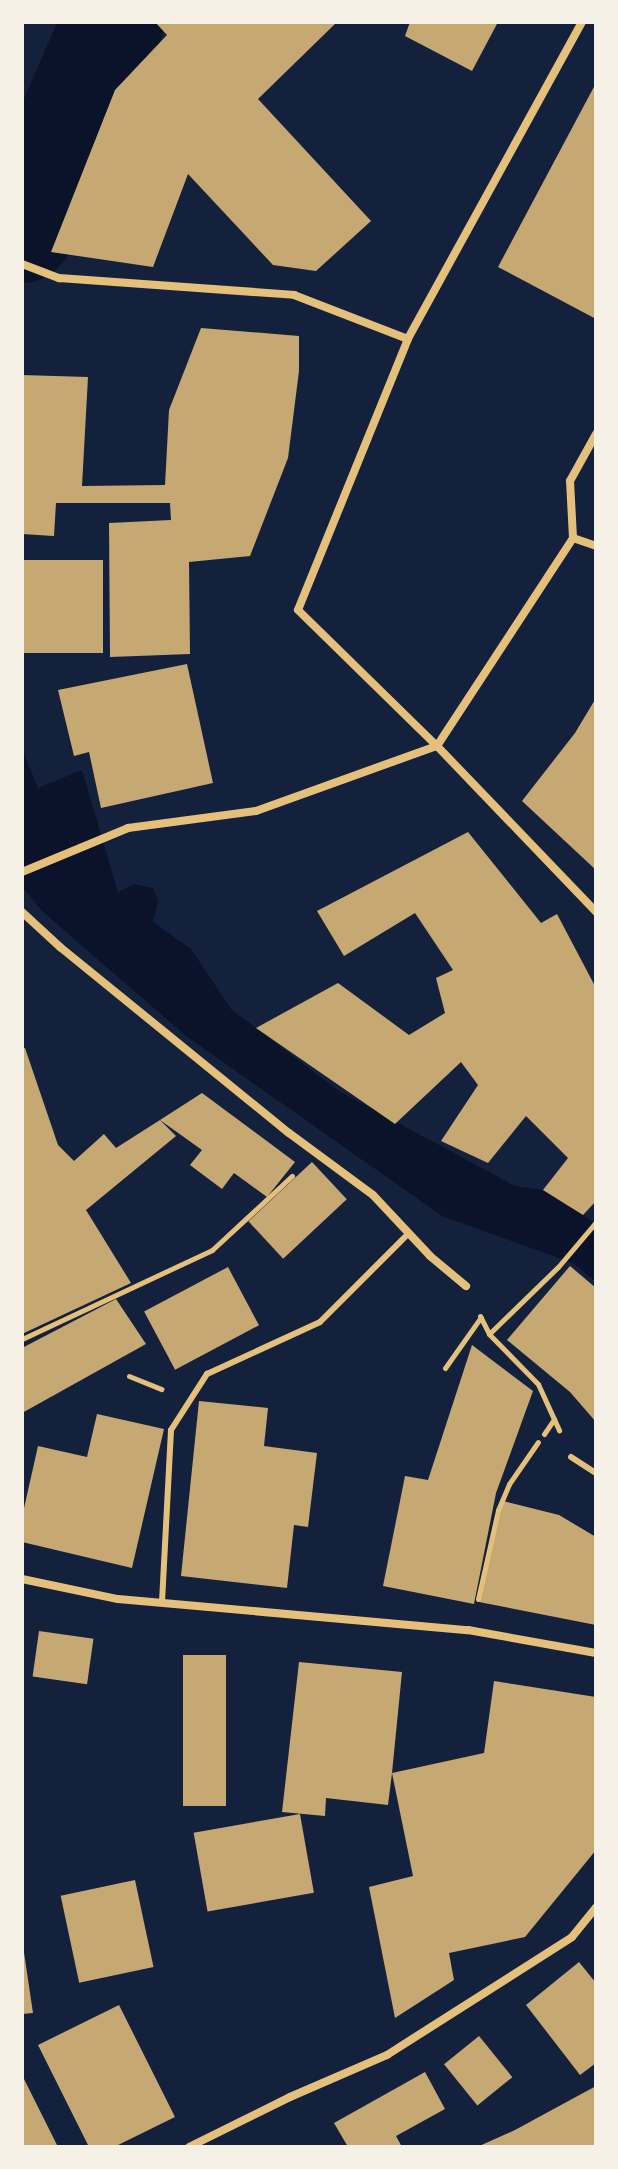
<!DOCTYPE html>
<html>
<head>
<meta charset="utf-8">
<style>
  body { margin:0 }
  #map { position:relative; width:618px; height:2169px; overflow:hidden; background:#14213d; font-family:Commissioner,sans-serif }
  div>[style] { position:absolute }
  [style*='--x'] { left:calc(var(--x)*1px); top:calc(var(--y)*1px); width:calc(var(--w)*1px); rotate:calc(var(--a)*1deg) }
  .water>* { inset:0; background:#0b132b }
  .river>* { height:102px; margin:-51px; padding:0 51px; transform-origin:51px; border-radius:51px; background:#0b132b }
  .building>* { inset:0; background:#c6a872; transform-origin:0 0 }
  .path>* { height:5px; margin:-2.5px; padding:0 2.5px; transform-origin:2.5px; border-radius:2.5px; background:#e5c07b }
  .service>* { height:6px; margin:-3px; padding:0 3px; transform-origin:3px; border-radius:3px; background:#e5c07b }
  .minor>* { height:8px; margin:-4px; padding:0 4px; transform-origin:4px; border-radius:4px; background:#e5c07b }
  span { translate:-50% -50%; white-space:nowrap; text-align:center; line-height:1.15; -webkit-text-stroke:6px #f6f1e7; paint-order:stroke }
  .frame { position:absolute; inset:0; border:24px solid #f6f1e7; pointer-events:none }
</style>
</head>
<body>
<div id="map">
  <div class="water">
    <div style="clip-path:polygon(22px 749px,38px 788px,82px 770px,118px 892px,134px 884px,153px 888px,158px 901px,153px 922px,191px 949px,231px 1009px,339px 1091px,515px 1186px,543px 1190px,583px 1215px,596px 1224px,596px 1282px,573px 1263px,442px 1216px,186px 1036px,42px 911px,22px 886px)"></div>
  </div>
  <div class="river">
    <div style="--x:22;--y:232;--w:229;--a:-66.6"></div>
  </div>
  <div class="building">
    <div style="clip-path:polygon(155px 22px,337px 22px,258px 99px,371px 221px,316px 271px,273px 265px,188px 174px,153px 267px,51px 252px,115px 90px,167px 35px)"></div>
    <div style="clip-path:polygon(410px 22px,498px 22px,472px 71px,405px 36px)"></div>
    <div style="clip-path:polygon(596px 83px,596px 319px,498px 267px)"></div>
    <div style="clip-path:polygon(201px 328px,299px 336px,299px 371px,288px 458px,250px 556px,189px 562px,190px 654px,110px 657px,109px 523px,171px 520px,170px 503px,56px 503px,54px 536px,22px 534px,22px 375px,88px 377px,82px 486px,165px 485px,169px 410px)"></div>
    <div style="left:103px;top:560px;width:93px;height:81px;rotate:90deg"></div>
    <div style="clip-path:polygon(187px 664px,213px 783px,101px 808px,89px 752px,74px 756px,58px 690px)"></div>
    <div style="clip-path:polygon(596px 698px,596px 870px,522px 801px,575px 733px)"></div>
    <div style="clip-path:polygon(468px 832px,541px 923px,557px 914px,596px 988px,596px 1201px,583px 1215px,543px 1190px,568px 1158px,526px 1116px,488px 1163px,441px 1141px,478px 1085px,461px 1062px,395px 1124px,256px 1028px,338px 983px,409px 1035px,445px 1013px,436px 978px,453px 970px,415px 913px,344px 956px,317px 911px)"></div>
    <div style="clip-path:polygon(25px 1048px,58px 1145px,74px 1161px,104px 1134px,116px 1148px,160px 1120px,176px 1136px,86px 1210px,131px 1283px,22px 1334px,22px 1049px)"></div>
    <div style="clip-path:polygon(202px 1093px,295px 1162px,267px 1197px,234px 1173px,222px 1189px,190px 1165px,202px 1150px,160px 1120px)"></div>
    <div style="left:312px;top:1162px;width:51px;height:87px;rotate:47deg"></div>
    <div style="clip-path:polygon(570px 1266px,596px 1288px,596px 1422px,570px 1392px,507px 1340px)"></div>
    <div style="left:228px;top:1267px;width:66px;height:95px;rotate:62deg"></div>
    <div style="clip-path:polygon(116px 1299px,146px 1344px,22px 1413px,22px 1348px)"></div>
    <div style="clip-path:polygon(472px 1345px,533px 1391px,496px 1493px,474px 1604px,383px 1586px,405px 1476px,428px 1480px)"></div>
    <div style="clip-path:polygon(199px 1401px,268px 1408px,264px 1446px,317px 1453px,308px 1527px,294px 1525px,287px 1588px,181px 1576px)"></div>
    <div style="clip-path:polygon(97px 1414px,164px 1429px,132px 1568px,22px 1542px,22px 1517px,38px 1446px,87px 1457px)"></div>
    <div style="clip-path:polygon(503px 1501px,559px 1515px,596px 1537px,596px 1625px,479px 1602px)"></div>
    <div style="left:39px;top:1631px;width:55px;height:46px;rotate:8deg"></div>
    <div style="left:183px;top:1655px;width:43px;height:151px"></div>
    <div style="clip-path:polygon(299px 1662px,402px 1672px,392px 1773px,484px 1753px,494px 1681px,596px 1697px,596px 1850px,525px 1937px,449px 1953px,454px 1980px,395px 2018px,369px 1887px,413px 1876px,392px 1773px,388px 1805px,326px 1798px,325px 1816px,282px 1812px)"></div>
    <div style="left:300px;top:1814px;width:80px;height:108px;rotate:80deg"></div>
    <div style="left:135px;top:1880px;width:89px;height:76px;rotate:78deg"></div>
    <div style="clip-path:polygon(22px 1939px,33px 2013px,22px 2014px)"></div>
    <div style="clip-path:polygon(579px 1962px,596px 1983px,596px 2063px,580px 2075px,526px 2005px)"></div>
    <div style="clip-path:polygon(119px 2005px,175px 2117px,114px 2147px,89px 2147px,38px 2045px)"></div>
    <div style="left:479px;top:2036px;width:53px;height:45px;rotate:51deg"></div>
    <div style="clip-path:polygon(425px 2072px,445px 2109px,396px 2136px,402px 2147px,348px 2147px,334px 2123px)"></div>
    <div style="clip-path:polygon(22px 2075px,58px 2147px,22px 2147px)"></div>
    <div style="clip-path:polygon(596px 2086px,596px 2147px,477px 2147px,515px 2130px)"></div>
  </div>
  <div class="path">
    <div style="--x:480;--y:1316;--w:20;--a:63"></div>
    <div style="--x:489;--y:1334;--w:96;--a:-44.2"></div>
    <div style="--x:558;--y:1267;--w:59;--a:-49.8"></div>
    <div style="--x:489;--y:1334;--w:70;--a:45.6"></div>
    <div style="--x:538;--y:1384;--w:51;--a:65.5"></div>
    <div style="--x:22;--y:1339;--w:210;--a:-25.1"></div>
    <div style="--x:212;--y:1250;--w:109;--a:-42.8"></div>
    <div style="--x:445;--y:1368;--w:62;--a:-54.8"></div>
    <div style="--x:129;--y:1376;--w:35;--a:22"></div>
    <div style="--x:544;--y:1434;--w:18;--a:-56"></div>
    <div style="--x:478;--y:1599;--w:91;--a:-77.3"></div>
    <div style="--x:498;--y:1510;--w:28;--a:-67"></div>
    <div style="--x:509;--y:1484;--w:51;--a:-55.4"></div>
  </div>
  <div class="service">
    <div style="--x:571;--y:1457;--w:30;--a:33"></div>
    <div style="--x:162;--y:1602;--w:172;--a:-87"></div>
    <div style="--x:171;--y:1430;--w:67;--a:-57.3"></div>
    <div style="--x:207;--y:1374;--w:124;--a:-24.7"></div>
    <div style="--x:320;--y:1322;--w:126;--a:-45"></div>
  </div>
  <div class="minor">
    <div style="--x:582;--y:22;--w:362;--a:118.8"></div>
    <div style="--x:408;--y:339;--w:292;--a:112.1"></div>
    <div style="--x:298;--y:610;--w:194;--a:44.4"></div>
    <div style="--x:437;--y:746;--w:230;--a:46.2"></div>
    <div style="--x:22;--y:264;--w:40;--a:21"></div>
    <div style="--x:59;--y:278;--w:236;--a:4.1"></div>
    <div style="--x:294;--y:295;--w:122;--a:21.1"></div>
    <div style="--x:573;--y:538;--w:24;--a:19"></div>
    <div style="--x:22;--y:872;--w:115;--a:-22.5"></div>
    <div style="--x:128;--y:828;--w:129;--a:-7.6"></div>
    <div style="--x:256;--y:811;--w:192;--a:-19.8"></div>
    <div style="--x:437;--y:746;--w:249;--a:-56.8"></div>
    <div style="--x:573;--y:538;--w:57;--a:-93"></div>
    <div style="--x:570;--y:481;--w:54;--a:-61"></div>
    <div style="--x:22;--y:912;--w:52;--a:42.6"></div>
    <div style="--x:60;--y:947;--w:295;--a:39.1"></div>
    <div style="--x:289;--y:1133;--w:104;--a:36.4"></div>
    <div style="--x:373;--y:1195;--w:83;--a:46.9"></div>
    <div style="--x:430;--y:1256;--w:47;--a:39.8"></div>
    <div style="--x:22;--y:1579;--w:98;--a:11.8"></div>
    <div style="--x:118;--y:1599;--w:351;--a:5.1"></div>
    <div style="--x:468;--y:1630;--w:130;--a:10.2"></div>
    <div style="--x:189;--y:2147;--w:113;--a:-26.3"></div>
    <div style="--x:290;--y:2097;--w:106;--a:-23.4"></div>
    <div style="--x:387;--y:2055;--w:219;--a:-32.5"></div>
    <div style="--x:572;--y:1937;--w:38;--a:-51"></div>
  </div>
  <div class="frame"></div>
</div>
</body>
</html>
